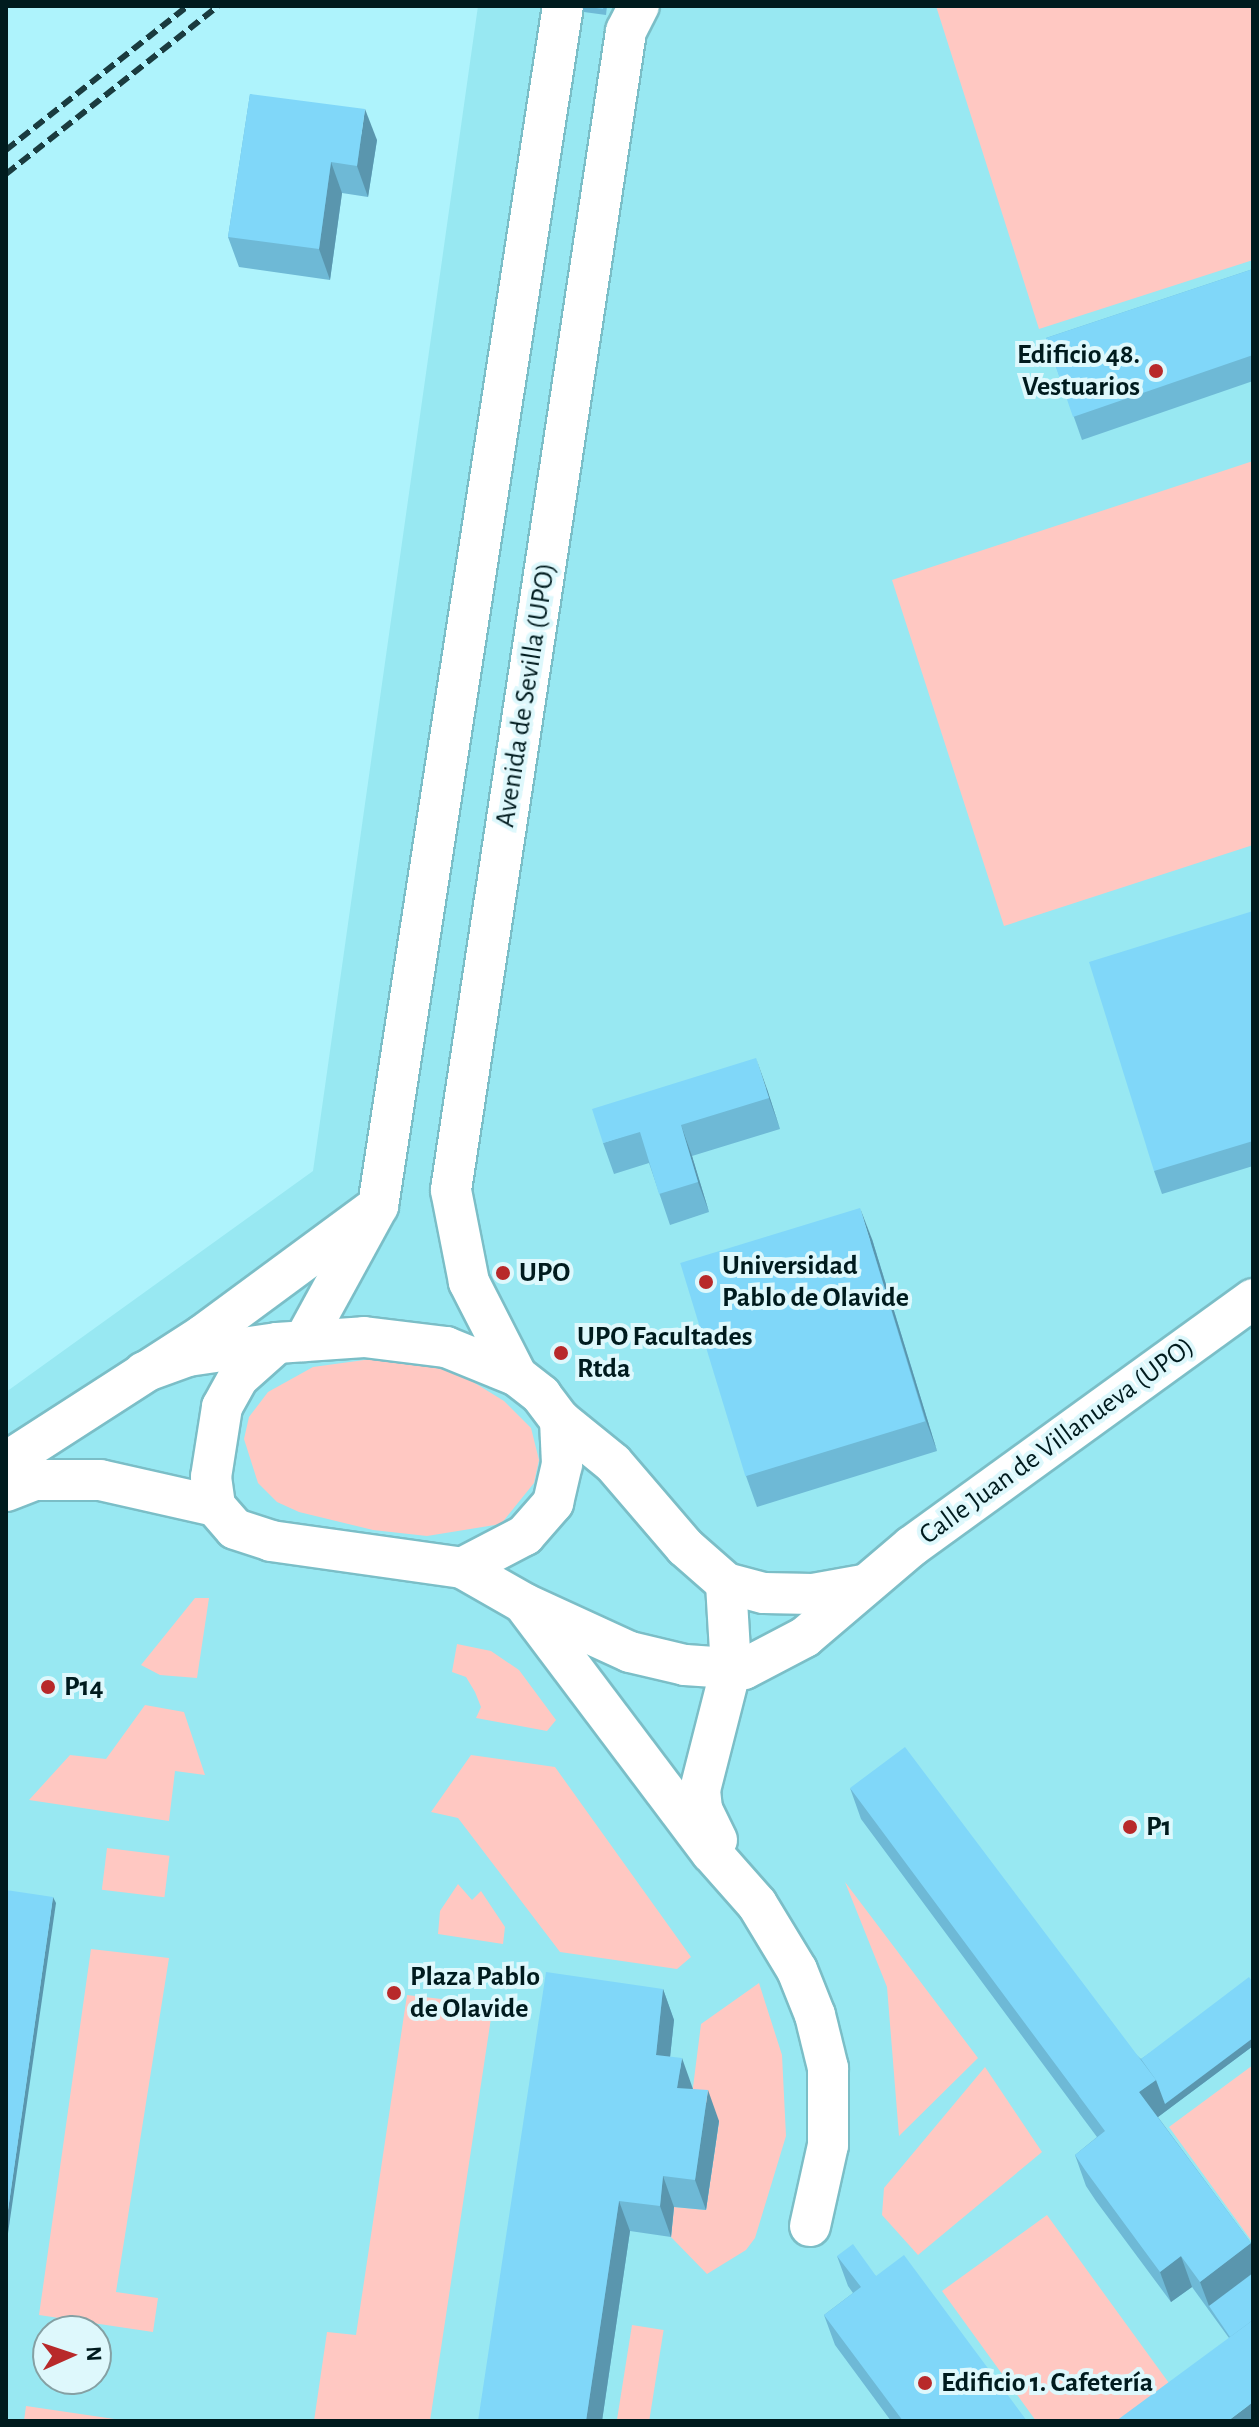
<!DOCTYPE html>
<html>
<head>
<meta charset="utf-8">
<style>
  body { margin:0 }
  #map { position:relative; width:1259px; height:2427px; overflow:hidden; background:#aef3fc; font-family:"Alegreya Sans",sans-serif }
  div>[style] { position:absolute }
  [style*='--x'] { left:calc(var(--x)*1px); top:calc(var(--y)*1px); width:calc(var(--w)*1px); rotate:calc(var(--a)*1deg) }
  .built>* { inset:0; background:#98e8f2 }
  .green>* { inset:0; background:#ffc8c2; transform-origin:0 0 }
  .roads { filter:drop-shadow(2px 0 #7bbec7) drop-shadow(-2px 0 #7bbec7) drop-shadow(0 2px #7bbec7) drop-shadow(0 -2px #7bbec7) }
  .minor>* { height:40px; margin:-20px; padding:0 20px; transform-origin:20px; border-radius:20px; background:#fff }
  .rail>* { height:6px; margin-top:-3px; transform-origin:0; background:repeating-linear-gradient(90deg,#1a3b3f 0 12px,transparent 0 18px) }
  .wall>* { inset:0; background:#6eb9d6 }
  .shaded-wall>* { inset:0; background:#5a96ae }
  .building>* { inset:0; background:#80d7f9; transform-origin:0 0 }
  .dots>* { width:22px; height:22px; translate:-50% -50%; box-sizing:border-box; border:4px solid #def8fc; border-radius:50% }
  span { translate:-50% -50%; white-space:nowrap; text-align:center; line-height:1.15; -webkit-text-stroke:8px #def8fc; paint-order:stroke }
  .poi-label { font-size:28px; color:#001b1e; font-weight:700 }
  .right { translate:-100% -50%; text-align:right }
  .left { translate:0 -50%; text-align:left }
  .street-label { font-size:28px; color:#001b1e }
  .frame { position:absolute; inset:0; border:8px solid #001b1e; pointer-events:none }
  .north { position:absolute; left:32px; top:2315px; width:80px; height:80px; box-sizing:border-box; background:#def8fc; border:2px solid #85a0a3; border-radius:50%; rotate:87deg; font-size:22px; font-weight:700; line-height:32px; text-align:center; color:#001b1e }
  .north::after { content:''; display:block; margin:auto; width:28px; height:36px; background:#b8292a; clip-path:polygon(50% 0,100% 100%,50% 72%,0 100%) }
</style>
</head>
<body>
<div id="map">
  <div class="built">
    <div style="clip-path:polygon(evenodd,478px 6px,1253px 6px,1253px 2421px,6px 2421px,6px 1392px,313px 1171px,478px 6px,48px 2331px,96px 2331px,96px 2379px,48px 2379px,48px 2331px)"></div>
  </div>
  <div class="green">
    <div style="clip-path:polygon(936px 6px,1253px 6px,1253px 260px,1039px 329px)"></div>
    <div style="clip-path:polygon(1253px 461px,1253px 845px,1004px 926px,892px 580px)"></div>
    <div style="clip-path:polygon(386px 1357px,423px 1362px,465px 1377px,504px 1401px,531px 1428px,539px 1460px,534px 1483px,501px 1524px,427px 1536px,373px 1530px,299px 1512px,277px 1502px,258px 1483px,244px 1439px,249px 1417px,268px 1392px,313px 1367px)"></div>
    <div style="clip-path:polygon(195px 1598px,209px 1598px,197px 1678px,160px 1675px,141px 1665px)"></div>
    <div style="clip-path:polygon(457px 1644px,491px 1651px,519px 1670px,556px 1720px,547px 1731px,476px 1718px,481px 1707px,475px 1692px,466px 1677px,452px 1672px)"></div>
    <div style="clip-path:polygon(145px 1705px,184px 1712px,205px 1775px,175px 1771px,169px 1821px,29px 1800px,70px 1755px,106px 1759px)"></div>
    <div style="clip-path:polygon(471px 1755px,555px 1767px,691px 1957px,677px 1969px,560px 1952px,458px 1818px,431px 1812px)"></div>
    <div style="left:107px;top:1848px;width:63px;height:42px;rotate:7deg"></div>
    <div style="clip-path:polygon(845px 1882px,978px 2058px,899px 2136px,887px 1987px)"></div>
    <div style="clip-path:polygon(458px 1884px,472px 1900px,481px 1891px,505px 1927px,503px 1944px,438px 1934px,440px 1911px)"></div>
    <div style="clip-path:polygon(91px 1949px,169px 1958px,116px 2292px,158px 2298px,153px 2332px,39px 2315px)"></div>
    <div style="clip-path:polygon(759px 1983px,782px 2055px,786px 2136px,755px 2238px,746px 2250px,707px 2274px,671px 2237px,674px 2207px,706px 2210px,719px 2122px,689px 2119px,701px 2024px)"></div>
    <div style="clip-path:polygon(407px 1995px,493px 2005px,430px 2421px,314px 2421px,327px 2332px,356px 2335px)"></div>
    <div style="clip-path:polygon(1253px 2065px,1253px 2243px,1169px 2127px)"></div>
    <div style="clip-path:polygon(985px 2067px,1042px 2152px,918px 2255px,882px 2215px,884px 2188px)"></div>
    <div style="clip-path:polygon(1047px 2215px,1174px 2390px,1132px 2421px,1036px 2421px,942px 2291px)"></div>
    <div style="left:632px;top:2325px;width:32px;height:97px;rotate:9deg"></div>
    <div style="clip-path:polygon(26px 2406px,128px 2421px,24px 2421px)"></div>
  </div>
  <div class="roads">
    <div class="minor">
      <div style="--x:304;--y:1341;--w:154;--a:-61.3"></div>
      <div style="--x:378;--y:1206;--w:1214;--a:-81.24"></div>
      <div style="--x:277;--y:1343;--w:52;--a:138.1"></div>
      <div style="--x:238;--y:1378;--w:33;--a:119"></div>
      <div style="--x:222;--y:1407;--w:71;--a:98.9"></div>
      <div style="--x:211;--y:1477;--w:29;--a:82"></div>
      <div style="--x:215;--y:1506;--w:30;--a:49"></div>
      <div style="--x:235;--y:1529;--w:38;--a:18"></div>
      <div style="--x:271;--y:1541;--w:193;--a:8"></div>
      <div style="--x:462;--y:1568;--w:71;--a:-27.6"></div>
      <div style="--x:525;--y:1535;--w:43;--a:-48.8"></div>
      <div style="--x:553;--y:1503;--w:40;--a:-77"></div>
      <div style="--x:562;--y:1464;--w:44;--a:-92.6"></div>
      <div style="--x:144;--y:1372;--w:47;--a:-20"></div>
      <div style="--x:188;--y:1356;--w:90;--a:-8.3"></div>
      <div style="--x:277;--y:1343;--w:87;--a:-3.9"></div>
      <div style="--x:364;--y:1337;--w:83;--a:7"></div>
      <div style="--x:446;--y:1347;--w:77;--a:22.2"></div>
      <div style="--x:517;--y:1376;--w:31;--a:38"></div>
      <div style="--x:541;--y:1395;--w:31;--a:53"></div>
      <div style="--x:560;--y:1420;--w:68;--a:39.1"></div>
      <div style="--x:613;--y:1463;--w:111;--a:49.4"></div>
      <div style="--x:685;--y:1547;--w:55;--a:41.3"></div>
      <div style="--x:726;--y:1583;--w:39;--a:15"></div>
      <div style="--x:764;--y:1593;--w:49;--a:1.2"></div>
      <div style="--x:813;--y:1594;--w:51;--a:-10.2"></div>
      <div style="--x:517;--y:1376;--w:106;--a:-117.1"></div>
      <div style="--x:469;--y:1282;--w:94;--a:-101.1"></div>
      <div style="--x:451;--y:1190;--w:1172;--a:-81.41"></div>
      <div style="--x:626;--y:31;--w:28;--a:-63"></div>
      <div style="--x:6;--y:1462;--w:234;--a:-32.8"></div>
      <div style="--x:203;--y:1335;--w:209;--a:-36.4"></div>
      <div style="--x:6;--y:1491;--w:31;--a:-21"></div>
      <div style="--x:35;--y:1480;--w:65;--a:0"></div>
      <div style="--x:100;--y:1480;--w:118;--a:12.7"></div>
      <div style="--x:462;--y:1568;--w:73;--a:29.7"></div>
      <div style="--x:525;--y:1604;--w:115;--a:24.6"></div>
      <div style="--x:630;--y:1652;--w:57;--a:13.3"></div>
      <div style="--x:685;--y:1665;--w:59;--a:3.9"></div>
      <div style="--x:744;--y:1669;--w:69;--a:-27.7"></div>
      <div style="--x:805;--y:1637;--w:140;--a:-40.4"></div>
      <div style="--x:912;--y:1546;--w:421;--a:-35.9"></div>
      <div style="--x:527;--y:1608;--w:306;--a:53"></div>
      <div style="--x:711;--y:1852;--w:69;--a:48.5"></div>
      <div style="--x:757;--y:1904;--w:77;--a:58.8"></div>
      <div style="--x:797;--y:1970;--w:48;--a:68.2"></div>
      <div style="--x:815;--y:2015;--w:55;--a:76.2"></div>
      <div style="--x:828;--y:2068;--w:77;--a:90"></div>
      <div style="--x:828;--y:2145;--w:83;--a:102.5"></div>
      <div style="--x:717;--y:1840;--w:34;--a:-116"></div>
      <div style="--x:702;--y:1809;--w:19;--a:-96"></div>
      <div style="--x:700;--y:1790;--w:126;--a:-75.7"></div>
      <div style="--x:731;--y:1668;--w:85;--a:-93.4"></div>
    </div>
  </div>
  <div class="rail">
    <div style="--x:6;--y:150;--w:232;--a:-38.4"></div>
    <div style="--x:6;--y:174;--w:270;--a:-38.4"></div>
  </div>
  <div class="wall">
    <div style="clip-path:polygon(582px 6px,607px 6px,606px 15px,584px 12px)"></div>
    <div style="clip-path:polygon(250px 94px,377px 140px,368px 197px,342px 193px,330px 280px,239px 267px,228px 237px)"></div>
    <div style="clip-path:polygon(1253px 269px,1253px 381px,1082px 440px,1046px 338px)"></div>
    <div style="clip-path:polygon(1253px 911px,1253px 1166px,1162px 1194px,1154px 1171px)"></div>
    <div style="clip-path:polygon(767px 1089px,780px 1129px,692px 1156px,709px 1212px,670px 1225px,649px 1163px,614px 1174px,603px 1143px)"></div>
    <div style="clip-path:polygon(872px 1239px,937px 1451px,757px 1507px,746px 1476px)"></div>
    <div style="clip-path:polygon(850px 1788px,1141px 2059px,1253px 1983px,1253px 2046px,1158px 2117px,1251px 2243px,1253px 2248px,1253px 2421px,1229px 2338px,1192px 2287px,1171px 2302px,1096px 2201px,1086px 2186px,1075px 2155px,1097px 2137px,861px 1819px)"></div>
    <div style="clip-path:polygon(663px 1989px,674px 2020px,670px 2057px,693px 2090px,719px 2121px,706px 2210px,674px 2207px,671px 2237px,630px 2231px,602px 2421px,478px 2421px)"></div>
    <div style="clip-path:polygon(837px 2256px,876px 2276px,1027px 2421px,891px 2421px,835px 2345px,824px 2315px,853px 2293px,848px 2286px)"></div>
  </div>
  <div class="shaded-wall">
    <div style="clip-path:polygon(365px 109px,377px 140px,368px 197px,357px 166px)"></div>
    <div style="clip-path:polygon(331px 162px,342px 193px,330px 280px,319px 249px)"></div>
    <div style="clip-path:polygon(756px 1058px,767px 1089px,780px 1129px,769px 1098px)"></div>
    <div style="clip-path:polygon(681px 1125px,692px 1156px,709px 1212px,698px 1182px)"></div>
    <div style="clip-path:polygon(860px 1208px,872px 1239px,937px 1451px,926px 1421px)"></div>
    <div style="clip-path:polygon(53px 1897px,56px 1903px,6px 2247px,6px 2224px)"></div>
    <div style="clip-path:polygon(663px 1989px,674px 2020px,667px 2086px,656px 2055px)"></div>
    <div style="clip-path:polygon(1253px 2038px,1253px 2046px,1150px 2123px,1139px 2092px,1156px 2080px)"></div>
    <div style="clip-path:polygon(682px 2058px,693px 2089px,689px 2119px,677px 2088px)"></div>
    <div style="clip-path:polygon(708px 2090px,719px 2121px,706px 2210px,695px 2180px)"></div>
    <div style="clip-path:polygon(663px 2176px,674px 2207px,671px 2237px,660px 2206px)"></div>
    <div style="clip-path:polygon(619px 2201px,630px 2231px,602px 2421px,586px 2421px)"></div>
    <div style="clip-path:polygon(1251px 2243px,1253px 2248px,1253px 2281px,1209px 2306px,1200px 2282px)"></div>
    <div style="clip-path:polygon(1181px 2256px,1192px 2287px,1171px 2302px,1160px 2272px)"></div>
    <div style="clip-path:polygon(1253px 2402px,1253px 2421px,1228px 2421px)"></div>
  </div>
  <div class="building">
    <div style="clip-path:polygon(582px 6px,604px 6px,603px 9px)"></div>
    <div style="clip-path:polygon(250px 94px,365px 109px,357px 166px,331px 162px,319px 249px,228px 237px)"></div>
    <div style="clip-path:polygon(1253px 269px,1253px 355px,1073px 417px,1046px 338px)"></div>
    <div style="clip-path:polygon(1253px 911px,1253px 1141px,1154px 1171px,1089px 962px)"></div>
    <div style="clip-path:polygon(756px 1058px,769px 1098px,681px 1125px,698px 1182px,659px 1194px,640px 1132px,603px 1143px,592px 1109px)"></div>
    <div style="left:860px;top:1208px;width:223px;height:188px;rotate:73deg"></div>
    <div style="clip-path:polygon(905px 1747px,1156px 2080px,1139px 2092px,1251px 2243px,1200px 2282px,1181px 2256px,1160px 2272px,1085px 2170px,1075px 2155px,1105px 2131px,850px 1788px)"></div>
    <div style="clip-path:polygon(6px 1890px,53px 1897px,6px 2224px)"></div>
    <div style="clip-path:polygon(546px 1972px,663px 1989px,656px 2055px,682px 2058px,677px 2088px,708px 2090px,695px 2180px,663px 2176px,660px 2206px,619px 2201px,586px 2421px,478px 2421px)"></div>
    <div style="clip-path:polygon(1249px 1977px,1253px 1983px,1253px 2038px,1165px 2104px,1156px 2080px,1141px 2059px)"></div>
    <div style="clip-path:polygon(853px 2244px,876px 2276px,904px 2255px,1027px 2421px,903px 2421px,824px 2315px,861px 2287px,837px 2256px)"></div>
    <div style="clip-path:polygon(1253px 2273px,1253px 2320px,1230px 2337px,1209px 2306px)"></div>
    <div style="clip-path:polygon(1253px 2320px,1253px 2402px,1228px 2421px,1116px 2421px)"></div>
  </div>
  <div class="dots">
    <div style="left:1156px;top:371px;background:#b8292a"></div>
    <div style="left:503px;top:1273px;background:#b8292a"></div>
    <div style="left:706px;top:1282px;background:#b8292a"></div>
    <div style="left:561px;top:1353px;background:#b8292a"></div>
    <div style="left:48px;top:1687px;background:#b8292a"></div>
    <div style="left:1130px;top:1827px;background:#b8292a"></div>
    <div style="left:394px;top:1993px;background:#b8292a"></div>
    <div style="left:925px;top:2383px;background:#b8292a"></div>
  </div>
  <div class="poi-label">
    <span class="right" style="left:1140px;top:371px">Edificio 48.<br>Vestuarios</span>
    <span class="left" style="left:722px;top:1282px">Universidad<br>Pablo de Olavide</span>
    <span class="left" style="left:519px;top:1273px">UPO</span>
    <span class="left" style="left:577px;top:1353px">UPO Facultades<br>Rtda</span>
    <span class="left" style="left:64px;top:1687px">P14</span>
    <span class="left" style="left:1146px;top:1827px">P1</span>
    <span class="left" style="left:410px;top:1993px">Plaza Pablo<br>de Olavide</span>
    <span class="left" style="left:941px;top:2383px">Edificio 1. Cafetería</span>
  </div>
  <div class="street-label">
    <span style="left:526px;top:695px;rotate:-81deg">Avenida de Sevilla (UPO)</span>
    <span style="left:1057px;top:1441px;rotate:-36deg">Calle Juan de Villanueva (UPO)</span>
  </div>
  <div class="frame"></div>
  <div class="north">N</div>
</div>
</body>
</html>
